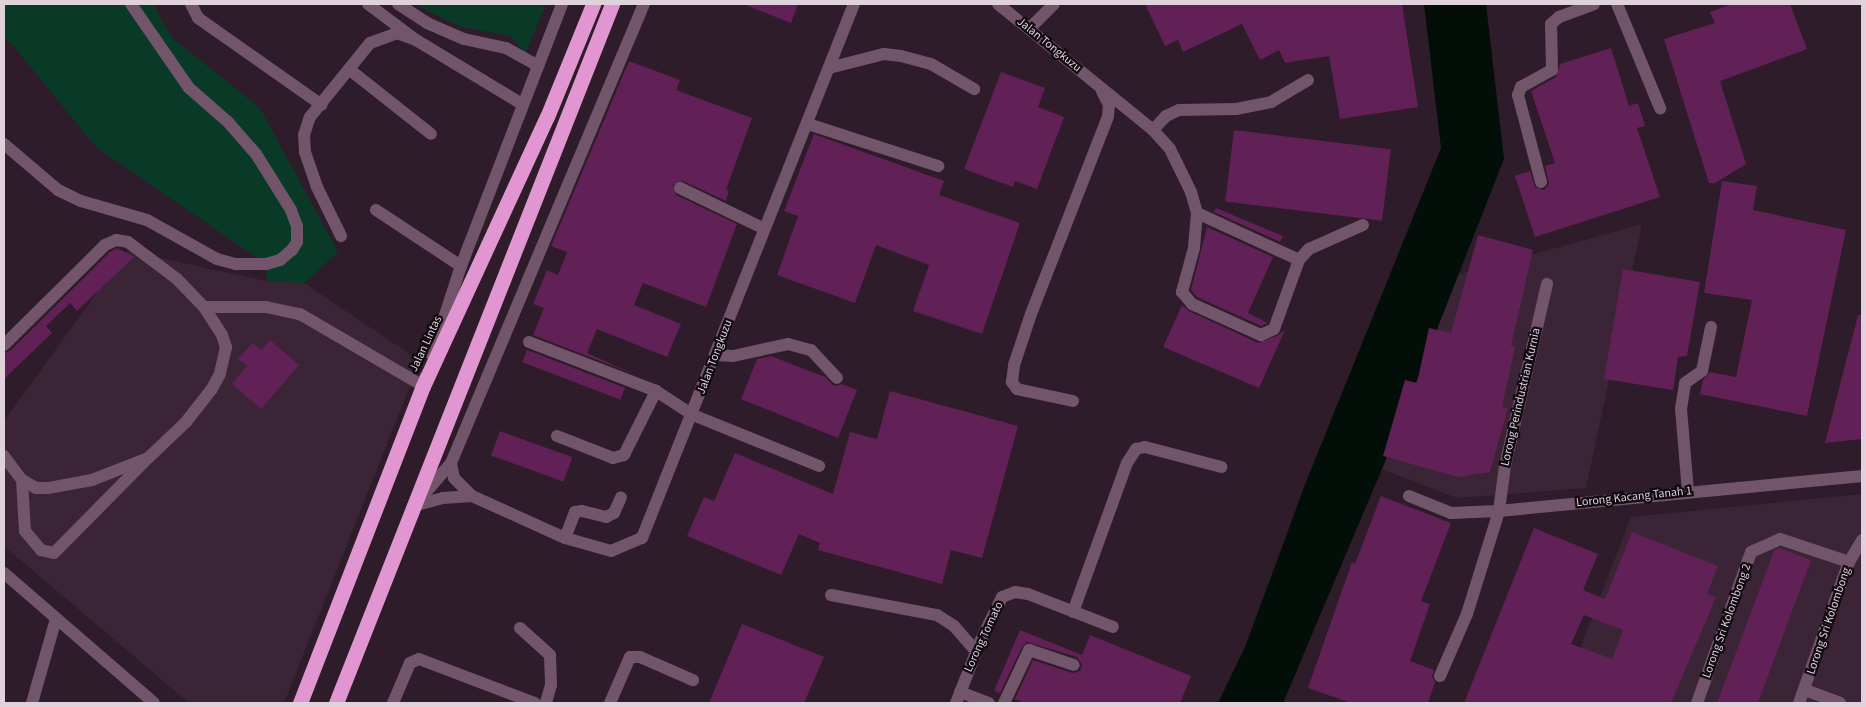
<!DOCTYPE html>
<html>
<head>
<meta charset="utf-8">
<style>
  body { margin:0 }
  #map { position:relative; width:1866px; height:707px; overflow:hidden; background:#2e1c2a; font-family:"Source Sans 3",sans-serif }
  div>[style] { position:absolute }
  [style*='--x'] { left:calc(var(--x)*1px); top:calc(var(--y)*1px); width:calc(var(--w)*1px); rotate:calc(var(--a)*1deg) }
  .built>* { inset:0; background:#3b2436 }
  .green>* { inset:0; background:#083a27 }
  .water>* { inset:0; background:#030e08 }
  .building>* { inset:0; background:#612056; transform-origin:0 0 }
  .minor>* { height:12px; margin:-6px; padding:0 6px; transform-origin:6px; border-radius:6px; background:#72546b }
  .highway>* { height:15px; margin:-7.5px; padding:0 7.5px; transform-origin:7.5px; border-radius:7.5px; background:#e196d1 }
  span { translate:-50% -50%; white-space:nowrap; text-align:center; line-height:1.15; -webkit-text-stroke:4.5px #110a10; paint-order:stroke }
  .street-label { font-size:12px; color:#dfd2db }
  .frame { position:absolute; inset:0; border:5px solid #dfd2db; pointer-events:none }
</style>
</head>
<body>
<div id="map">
  <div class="built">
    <div style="clip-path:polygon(1642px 224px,1586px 488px,1457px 498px,1382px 469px,1458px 275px)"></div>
    <div style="clip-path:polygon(127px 251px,267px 281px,304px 283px,420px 361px,284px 703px,189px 703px,4px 546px,4px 421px)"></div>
    <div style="clip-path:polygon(1862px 494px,1862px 703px,1559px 703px,1631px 517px)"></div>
  </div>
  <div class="green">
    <div style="clip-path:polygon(4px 4px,153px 4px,172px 38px,260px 108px,338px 252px,304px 283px,267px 281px,266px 264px,96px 147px,11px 43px,4px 40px)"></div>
    <div style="clip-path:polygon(414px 4px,546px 4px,525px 54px,511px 36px,461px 27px)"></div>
  </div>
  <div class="water">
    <div style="clip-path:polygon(1424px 4px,1486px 4px,1504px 159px,1382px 469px,1283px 703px,1218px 703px,1245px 647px,1306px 482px,1441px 148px)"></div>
  </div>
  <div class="building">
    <div style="clip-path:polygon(743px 4px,798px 4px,791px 23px)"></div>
    <div style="clip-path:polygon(1145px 4px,1402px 4px,1418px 107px,1340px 119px,1329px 56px,1285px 63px,1279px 50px,1260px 60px,1242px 24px,1183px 52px,1178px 40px,1165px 46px)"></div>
    <div style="clip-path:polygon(1731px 4px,1790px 4px,1807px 49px,1720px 81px,1746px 164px,1715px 183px,1709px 183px,1664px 39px,1715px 23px,1710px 12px)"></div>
    <div style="clip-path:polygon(1611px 48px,1629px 106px,1638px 103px,1645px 126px,1637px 128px,1660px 197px,1535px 237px,1515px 176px,1530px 171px,1535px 187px,1544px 190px,1549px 184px,1545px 166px,1555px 163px,1531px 91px,1556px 77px,1560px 64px)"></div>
    <div style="clip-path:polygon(629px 61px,680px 80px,676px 90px,752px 118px,726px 190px,729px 191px,726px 201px,683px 181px,673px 185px,676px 195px,737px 224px,706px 307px,643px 283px,634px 305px,681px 324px,667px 357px,597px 329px,587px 353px,631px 373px,533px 335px,544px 308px,533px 304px,547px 270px,558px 275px,567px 252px,551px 246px)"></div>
    <div style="clip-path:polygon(1001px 72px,1045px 88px,1038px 107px,1064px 117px,1037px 189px,1015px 181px,1013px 187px,964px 169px)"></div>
    <div style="left:1234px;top:130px;width:158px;height:72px;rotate:7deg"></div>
    <div style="clip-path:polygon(814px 134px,944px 181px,939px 195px,1020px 223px,982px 334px,913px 311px,929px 265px,876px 245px,855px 303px,777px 275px,798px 216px,784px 211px)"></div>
    <div style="clip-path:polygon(1722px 181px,1757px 186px,1753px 210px,1846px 230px,1807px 416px,1700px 394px,1703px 380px,1710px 372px,1736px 377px,1752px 300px,1704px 293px)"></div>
    <div style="clip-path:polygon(1216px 208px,1283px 236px,1280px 242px,1214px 212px)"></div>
    <div style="clip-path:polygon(1207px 227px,1273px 257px,1248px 313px,1268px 323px,1261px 326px,1197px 297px,1191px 290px)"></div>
    <div style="clip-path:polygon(1478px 235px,1533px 250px,1511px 346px,1515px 347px,1502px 407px,1508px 408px,1490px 472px,1458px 477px,1383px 456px,1405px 380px,1417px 383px,1429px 328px,1451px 333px)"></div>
    <div style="clip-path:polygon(117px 248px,134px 257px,77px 311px,70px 303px,46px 326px,52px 333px,4px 379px,4px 353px,10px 351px,110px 252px)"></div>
    <div style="clip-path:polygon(1623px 269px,1700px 282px,1687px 356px,1678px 357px,1673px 390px,1604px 379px)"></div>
    <div style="clip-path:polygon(1182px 305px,1189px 311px,1258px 343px,1277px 336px,1285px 330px,1259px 388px,1163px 347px)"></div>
    <div style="clip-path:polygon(1858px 315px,1862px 315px,1862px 439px,1825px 443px)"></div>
    <div style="clip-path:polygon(270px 340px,299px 365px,261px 409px,232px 384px,247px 366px,238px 359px,252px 343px,261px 350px)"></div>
    <div style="left:527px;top:350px;width:105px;height:13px;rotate:21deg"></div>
    <div style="clip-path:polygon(771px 356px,825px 377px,834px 386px,842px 384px,857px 390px,838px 438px,741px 399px,757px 359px)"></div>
    <div style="clip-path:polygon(890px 391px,1018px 426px,982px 558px,951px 550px,942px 584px,818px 550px,820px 543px,799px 534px,781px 575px,687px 536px,704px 497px,714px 501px,735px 453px,833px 494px,850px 432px,877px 439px)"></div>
    <div style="left:500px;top:431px;width:77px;height:26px;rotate:20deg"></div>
    <div style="clip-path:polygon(1381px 496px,1451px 523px,1421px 601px,1430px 604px,1410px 661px,1434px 670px,1432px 677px,1435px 682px,1428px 703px,1351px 703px,1308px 688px,1352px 562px,1355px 564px)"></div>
    <div style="clip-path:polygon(evenodd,1534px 528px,1598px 554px,1583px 590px,1605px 599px,1632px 532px,1718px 566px,1707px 594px,1716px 597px,1671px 703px,1464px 703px,1534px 528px,1584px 615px,1623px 630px,1612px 659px,1571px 644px,1584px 615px)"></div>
    <div style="clip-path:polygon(1779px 548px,1811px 560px,1758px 703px,1717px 703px,1774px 551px)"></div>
    <div style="clip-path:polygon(742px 624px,824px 657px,804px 703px,709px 703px)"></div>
    <div style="clip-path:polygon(1020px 630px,1082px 655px,1090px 635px,1191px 676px,1180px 703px,1025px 703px,1015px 699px,1033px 660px,1072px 673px,1080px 671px,1082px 664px,1077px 657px,1027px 642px,1022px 647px,1000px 693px,994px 691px)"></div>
  </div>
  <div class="minor">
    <div style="--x:191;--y:4;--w:16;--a:63"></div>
    <div style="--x:198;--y:18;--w:151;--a:35.1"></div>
    <div style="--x:368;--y:4;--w:60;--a:36.9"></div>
    <div style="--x:416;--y:40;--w:124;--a:31.1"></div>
    <div style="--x:398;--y:4;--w:35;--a:33"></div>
    <div style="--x:427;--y:23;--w:40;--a:23.4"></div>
    <div style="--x:464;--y:39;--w:43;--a:12.1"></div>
    <div style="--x:506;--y:48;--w:37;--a:29"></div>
    <div style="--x:998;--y:4;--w:200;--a:39.1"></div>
    <div style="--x:1153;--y:130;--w:25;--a:48"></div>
    <div style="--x:1170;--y:149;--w:48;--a:64"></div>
    <div style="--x:1191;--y:192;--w:22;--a:74"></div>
    <div style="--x:1197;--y:213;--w:35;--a:95"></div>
    <div style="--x:1194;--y:248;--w:46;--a:105.3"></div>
    <div style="--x:1182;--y:292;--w:16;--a:50"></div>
    <div style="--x:1192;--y:304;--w:76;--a:24.2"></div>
    <div style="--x:1261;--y:335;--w:14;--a:-25"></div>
    <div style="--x:1274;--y:329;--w:73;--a:-70.1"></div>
    <div style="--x:1299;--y:260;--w:15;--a:-48"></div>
    <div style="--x:1309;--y:249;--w:59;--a:-24"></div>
    <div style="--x:1617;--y:4;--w:113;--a:67.5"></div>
    <div style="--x:1029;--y:29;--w:35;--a:-45"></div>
    <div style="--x:829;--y:68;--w:57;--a:-14.3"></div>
    <div style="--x:884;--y:54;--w:17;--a:7"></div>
    <div style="--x:901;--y:56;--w:31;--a:15"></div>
    <div style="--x:931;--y:64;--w:50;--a:30.2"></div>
    <div style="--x:350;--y:70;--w:103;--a:38.3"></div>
    <div style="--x:808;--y:124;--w:137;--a:17.9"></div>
    <div style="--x:1153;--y:130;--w:19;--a:-47"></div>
    <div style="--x:1166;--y:116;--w:14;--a:-25"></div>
    <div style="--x:1179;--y:110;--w:57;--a:-1"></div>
    <div style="--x:1236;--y:109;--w:36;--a:-11"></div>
    <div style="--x:1271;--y:102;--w:43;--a:-30.7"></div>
    <div style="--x:4;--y:144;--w:71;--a:40.4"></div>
    <div style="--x:58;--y:190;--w:25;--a:26"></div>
    <div style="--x:81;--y:201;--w:69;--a:16.1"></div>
    <div style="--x:147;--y:220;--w:80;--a:29.1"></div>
    <div style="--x:217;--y:259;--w:20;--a:15"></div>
    <div style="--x:236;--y:264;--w:30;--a:0"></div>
    <div style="--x:266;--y:264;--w:15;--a:-16"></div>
    <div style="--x:280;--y:260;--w:16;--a:-40"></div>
    <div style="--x:292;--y:250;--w:9;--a:-58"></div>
    <div style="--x:297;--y:242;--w:16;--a:-90"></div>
    <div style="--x:297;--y:226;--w:17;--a:-111"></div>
    <div style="--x:291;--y:210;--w:66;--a:-122"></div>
    <div style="--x:256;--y:154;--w:43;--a:-131.2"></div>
    <div style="--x:228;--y:122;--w:52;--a:-138.9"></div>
    <div style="--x:189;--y:88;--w:102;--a:-124.6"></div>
    <div style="--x:1541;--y:182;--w:90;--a:-104.8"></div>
    <div style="--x:1518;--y:95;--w:9;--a:-69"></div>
    <div style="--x:1521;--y:87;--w:35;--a:-29"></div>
    <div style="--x:1552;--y:70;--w:46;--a:-91.2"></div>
    <div style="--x:1551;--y:24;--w:11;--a:-41"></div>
    <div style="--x:1559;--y:17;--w:37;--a:-20"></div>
    <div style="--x:680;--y:188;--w:94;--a:25.8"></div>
    <div style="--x:376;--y:210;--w:102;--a:33.4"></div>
    <div style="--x:1197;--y:213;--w:112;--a:24.7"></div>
    <div style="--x:341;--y:236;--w:55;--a:-116.1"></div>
    <div style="--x:317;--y:187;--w:37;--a:-109"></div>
    <div style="--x:305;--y:152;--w:17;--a:-93"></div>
    <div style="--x:304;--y:135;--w:19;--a:-72"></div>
    <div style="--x:310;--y:117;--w:95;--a:-51"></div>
    <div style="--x:370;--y:43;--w:29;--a:-20"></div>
    <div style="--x:397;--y:33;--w:20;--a:20"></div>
    <div style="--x:204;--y:307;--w:62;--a:0"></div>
    <div style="--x:266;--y:307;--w:35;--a:12"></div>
    <div style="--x:300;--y:314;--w:143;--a:30.3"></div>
    <div style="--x:423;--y:386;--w:9;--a:-77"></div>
    <div style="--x:529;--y:342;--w:136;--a:21.1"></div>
    <div style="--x:656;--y:391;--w:44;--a:33"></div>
    <div style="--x:693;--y:415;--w:136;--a:22"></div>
    <div style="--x:4;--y:345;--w:142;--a:-44.7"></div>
    <div style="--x:105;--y:245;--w:12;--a:-24"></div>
    <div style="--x:116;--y:240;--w:12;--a:9"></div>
    <div style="--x:128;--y:242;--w:61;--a:37.1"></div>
    <div style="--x:177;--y:279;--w:39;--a:46"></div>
    <div style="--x:204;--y:307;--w:33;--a:57"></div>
    <div style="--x:222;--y:335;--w:13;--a:72"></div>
    <div style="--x:226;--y:347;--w:28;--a:103"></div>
    <div style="--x:220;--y:374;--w:18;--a:119"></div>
    <div style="--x:211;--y:390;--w:41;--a:128"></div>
    <div style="--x:186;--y:422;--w:52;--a:136.5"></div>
    <div style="--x:148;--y:458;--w:60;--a:158.6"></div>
    <div style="--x:92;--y:480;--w:45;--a:169.7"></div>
    <div style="--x:48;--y:488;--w:12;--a:180"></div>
    <div style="--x:36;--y:488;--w:16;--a:-150"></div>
    <div style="--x:22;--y:480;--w:30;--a:-127"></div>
    <div style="--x:432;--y:355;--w:94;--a:-72"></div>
    <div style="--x:461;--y:266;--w:281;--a:-68.9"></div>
    <div style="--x:716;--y:355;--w:17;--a:3"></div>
    <div style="--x:733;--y:356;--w:56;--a:-12.3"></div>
    <div style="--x:788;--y:344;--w:24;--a:15"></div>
    <div style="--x:811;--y:350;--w:38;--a:47"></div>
    <div style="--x:1073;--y:401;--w:57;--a:-167.9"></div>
    <div style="--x:1017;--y:389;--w:9;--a:-126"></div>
    <div style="--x:1012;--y:382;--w:17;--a:-83"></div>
    <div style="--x:1014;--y:365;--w:54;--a:-71.6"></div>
    <div style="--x:1031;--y:314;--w:212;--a:-68.7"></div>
    <div style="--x:1108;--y:116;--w:11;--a:-85"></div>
    <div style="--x:1109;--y:105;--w:16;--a:-117"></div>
    <div style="--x:557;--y:436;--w:60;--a:21.4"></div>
    <div style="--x:613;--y:458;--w:11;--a:-15"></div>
    <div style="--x:624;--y:455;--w:72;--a:-63.4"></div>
    <div style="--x:451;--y:463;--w:15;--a:79"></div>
    <div style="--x:454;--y:478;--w:25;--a:45"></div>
    <div style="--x:472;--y:496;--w:102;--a:24.3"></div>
    <div style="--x:565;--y:538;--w:48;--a:15.8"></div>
    <div style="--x:611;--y:551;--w:34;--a:-23"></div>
    <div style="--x:642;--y:538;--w:575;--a:-68.35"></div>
    <div style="--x:22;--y:480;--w:51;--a:86.6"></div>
    <div style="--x:25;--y:531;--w:25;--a:50"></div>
    <div style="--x:41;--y:550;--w:13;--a:13"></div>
    <div style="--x:54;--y:553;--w:129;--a:-45.3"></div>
    <div style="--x:1688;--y:492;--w:83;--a:-94.8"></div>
    <div style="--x:1681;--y:409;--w:26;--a:-81"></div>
    <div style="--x:1685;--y:383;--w:21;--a:-35"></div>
    <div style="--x:1702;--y:371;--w:45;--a:-78.4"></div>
    <div style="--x:1409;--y:496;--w:45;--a:22"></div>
    <div style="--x:1451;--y:513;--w:48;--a:-2.4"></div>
    <div style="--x:1499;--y:511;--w:365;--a:-5.5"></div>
    <div style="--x:419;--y:500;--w:49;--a:-49.1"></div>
    <div style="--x:451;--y:463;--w:498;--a:-67.2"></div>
    <div style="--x:413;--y:506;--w:31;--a:-15"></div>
    <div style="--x:443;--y:498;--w:29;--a:-4"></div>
    <div style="--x:565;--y:538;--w:28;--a:-69"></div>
    <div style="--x:575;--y:512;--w:7;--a:-8"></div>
    <div style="--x:582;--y:511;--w:25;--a:14"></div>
    <div style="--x:606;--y:517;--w:9;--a:-27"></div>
    <div style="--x:614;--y:513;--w:17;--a:-66"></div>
    <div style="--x:4;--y:573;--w:198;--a:40.9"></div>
    <div style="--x:831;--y:595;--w:108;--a:10.7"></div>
    <div style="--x:937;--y:615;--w:20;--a:33"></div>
    <div style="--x:954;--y:626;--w:33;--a:49"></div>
    <div style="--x:1073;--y:612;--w:158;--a:-70.1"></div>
    <div style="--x:1127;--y:463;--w:17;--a:-57"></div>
    <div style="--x:1136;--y:449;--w:9;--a:-13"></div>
    <div style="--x:1145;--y:447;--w:79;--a:14.7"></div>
    <div style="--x:520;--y:628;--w:40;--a:42"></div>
    <div style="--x:550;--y:655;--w:30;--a:88"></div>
    <div style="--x:551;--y:685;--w:19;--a:106"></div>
    <div style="--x:1440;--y:676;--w:68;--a:-66.5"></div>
    <div style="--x:1467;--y:614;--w:108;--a:-72.7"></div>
    <div style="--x:1499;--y:511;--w:45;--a:-82.4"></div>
    <div style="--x:1505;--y:466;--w:187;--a:-77"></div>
    <div style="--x:1805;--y:690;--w:37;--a:20"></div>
    <div style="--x:960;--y:692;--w:31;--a:21"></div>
    <div style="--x:32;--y:703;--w:87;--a:-74.1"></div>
    <div style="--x:393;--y:703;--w:43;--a:-67"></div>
    <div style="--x:410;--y:663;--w:10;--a:-24"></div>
    <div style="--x:419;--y:659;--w:124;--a:20.8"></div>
    <div style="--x:610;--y:703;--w:50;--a:-66.5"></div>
    <div style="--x:630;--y:657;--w:10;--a:0"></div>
    <div style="--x:640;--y:657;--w:58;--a:23.5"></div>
    <div style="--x:956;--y:703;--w:66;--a:-68.5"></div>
    <div style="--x:980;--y:642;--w:50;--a:-63.9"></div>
    <div style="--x:1002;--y:597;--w:14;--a:-21"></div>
    <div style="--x:1015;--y:592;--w:13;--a:9"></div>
    <div style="--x:1028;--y:594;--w:91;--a:21.2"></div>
    <div style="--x:1004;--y:703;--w:59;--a:-64.7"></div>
    <div style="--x:1029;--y:650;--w:47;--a:18.4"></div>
    <div style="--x:1697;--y:703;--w:160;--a:-70.3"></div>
    <div style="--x:1751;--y:552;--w:32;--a:-24"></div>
    <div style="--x:1780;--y:539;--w:73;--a:18.4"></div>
    <div style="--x:1799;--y:703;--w:150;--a:-70.5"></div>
    <div style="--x:1849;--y:562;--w:26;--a:-59"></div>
  </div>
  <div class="highway">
    <div style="--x:300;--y:703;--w:340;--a:-68.8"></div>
    <div style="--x:423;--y:386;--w:296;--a:-65.3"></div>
    <div style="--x:547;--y:117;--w:122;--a:-67.8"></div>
    <div style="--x:336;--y:703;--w:752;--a:-68.45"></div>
  </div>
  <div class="street-label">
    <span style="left:1049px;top:45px;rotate:39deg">Jalan Tongkuzu</span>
    <span style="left:426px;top:344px;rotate:-65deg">Jalan Lintas</span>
    <span style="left:715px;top:357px;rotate:-69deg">Jalan Tongkuzu</span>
    <span style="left:1521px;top:397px;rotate:-77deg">Lorong Perindustrian Kurnia</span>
    <span style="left:1634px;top:497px;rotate:-6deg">Lorong Kacang Tanah 1</span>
    <span style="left:1727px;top:621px;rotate:-70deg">Lorong Sri Kolombong 2</span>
    <span style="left:1829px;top:621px;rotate:-71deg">Lorong Sri Kolombong</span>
    <span style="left:984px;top:637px;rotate:-65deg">Lorong Tomato</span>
  </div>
  <div class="frame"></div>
</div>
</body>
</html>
